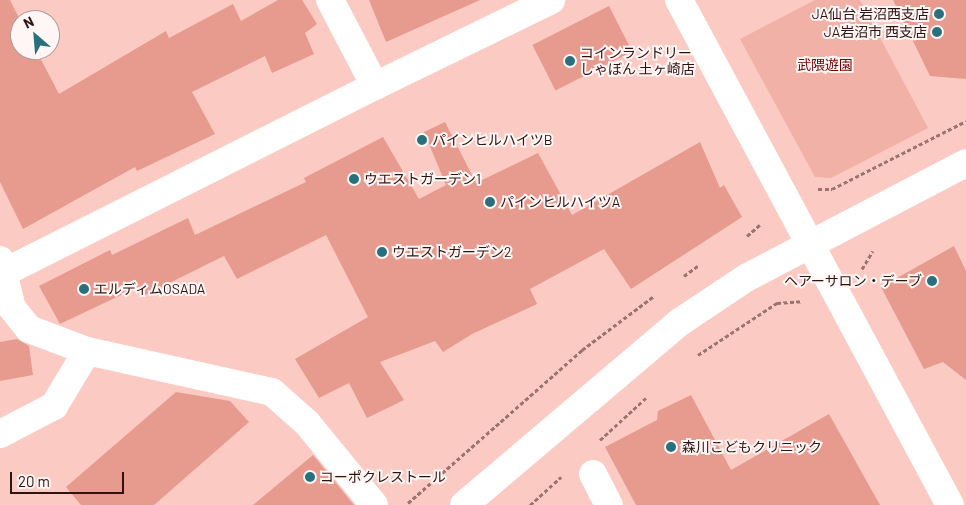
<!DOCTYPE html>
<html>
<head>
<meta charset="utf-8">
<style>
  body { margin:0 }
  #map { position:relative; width:966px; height:505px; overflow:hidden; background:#fbcac2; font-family:Barlow,"Noto Sans JP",sans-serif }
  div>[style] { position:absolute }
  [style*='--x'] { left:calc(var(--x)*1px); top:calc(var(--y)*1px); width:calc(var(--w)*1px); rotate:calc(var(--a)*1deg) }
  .green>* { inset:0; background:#f2b1a6 }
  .building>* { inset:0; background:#e79a8e; transform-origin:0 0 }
  .path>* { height:3px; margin-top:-1.5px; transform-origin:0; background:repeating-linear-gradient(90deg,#9c746e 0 4px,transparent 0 6.5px) }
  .street>* { height:28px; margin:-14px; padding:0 14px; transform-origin:14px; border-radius:14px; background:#fff }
  .secondary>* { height:28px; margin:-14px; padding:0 14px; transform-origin:14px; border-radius:14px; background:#fff }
  .dots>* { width:14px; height:14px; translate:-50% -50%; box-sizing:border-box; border:2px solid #fff6f5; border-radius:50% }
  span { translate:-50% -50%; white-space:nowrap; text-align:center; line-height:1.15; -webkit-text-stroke:4px #fff6f5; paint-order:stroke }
  .poi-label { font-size:14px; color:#30130f }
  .right { translate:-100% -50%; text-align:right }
  .left { translate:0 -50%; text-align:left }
  .park-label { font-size:14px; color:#690401 }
  .north { position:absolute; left:10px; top:10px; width:50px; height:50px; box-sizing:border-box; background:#fff6f5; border:1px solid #ac9b99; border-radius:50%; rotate:333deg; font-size:14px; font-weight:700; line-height:20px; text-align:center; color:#30130f }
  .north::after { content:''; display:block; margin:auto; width:18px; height:22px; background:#28707b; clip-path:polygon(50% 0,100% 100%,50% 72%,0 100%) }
  .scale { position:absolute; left:10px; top:472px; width:114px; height:22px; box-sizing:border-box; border:2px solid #30130f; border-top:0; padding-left:6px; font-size:15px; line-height:18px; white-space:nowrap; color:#30130f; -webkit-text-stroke:4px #fff6f5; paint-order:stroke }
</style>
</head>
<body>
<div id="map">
  <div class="green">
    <div style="clip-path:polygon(815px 0,860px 0,928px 128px,831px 178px,815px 177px,740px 39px)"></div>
  </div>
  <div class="building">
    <div style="clip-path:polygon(0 0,10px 0,20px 20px,20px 50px,36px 50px,59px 94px,166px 31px,169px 38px,233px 4px,241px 21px,278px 0,302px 0,317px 24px,305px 33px,314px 54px,272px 73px,265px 56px,192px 92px,215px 134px,137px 171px,135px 167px,23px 229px,0 182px)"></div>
    <div style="clip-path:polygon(369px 0,480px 0,386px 42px)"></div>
    <div style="clip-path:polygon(893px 0,966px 0,966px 79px,930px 76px)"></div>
    <div style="left:609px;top:6px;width:51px;height:86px;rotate:63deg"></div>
    <div style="clip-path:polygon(445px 122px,476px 183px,538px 153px,572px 215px,700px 142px,720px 188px,724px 185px,742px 217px,631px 289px,604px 249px,530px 289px,537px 304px,472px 334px,443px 352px,435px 341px,380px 362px,404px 400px,367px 418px,349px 383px,319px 398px,295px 359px,368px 317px,326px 235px,237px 279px,224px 256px,145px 295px,140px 286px,60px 324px,39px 286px,110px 250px,112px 255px,188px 218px,195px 235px,306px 182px,304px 178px,383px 137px,419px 199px,446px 185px,424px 132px)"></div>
    <div style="clip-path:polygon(954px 246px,966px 271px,966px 380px,943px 362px,924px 369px,881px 287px)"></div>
    <div style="clip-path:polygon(17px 339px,29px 346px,33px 375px,0 381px,0 342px)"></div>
    <div style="clip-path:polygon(176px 392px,230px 401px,249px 422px,154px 505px,81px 505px,66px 487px)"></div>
    <div style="clip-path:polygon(691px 395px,731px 470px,829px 414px,880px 505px,636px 505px,605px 447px,657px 420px,658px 411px)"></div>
    <div style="clip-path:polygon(313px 455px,354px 505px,253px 505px)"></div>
  </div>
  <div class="path">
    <div style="--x:818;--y:189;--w:14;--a:0"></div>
    <div style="--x:832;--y:189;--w:150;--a:-26.9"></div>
    <div style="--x:747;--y:236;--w:18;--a:-41"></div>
    <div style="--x:862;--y:269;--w:21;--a:-59"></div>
    <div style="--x:684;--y:276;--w:19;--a:-36"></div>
    <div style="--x:698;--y:355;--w:95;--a:-33.4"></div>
    <div style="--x:777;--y:303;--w:26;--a:-4"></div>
    <div style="--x:600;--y:440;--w:64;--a:-42.5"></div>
    <div style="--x:408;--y:503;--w:232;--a:-41.3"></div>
    <div style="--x:582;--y:350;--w:90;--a:-36.9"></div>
    <div style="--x:530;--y:505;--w:42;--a:-42.1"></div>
  </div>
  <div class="street">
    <div style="--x:375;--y:86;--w:196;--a:-26"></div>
    <div style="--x:0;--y:260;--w:49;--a:76"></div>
    <div style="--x:12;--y:308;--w:27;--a:51"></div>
    <div style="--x:29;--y:329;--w:62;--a:20.8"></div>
    <div style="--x:87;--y:351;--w:189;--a:12.5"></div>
    <div style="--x:272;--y:392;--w:47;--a:41.5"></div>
    <div style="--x:307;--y:423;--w:106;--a:50.7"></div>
    <div style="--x:3;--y:273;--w:416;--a:-26.7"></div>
    <div style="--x:375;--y:86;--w:97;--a:-117.6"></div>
    <div style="--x:0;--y:434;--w:61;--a:-27.4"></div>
    <div style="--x:54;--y:406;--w:64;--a:-59"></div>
    <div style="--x:593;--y:474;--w:35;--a:63"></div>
  </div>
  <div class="secondary">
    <div style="--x:679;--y:0;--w:573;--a:61.78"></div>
    <div style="--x:464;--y:505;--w:283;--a:-40.3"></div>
    <div style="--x:680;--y:322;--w:79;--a:-33.7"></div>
    <div style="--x:746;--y:278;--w:248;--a:-27.6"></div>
  </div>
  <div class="dots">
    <div style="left:939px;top:14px;background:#28707b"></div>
    <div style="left:937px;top:32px;background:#28707b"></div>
    <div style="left:570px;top:61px;background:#28707b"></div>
    <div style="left:422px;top:140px;background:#28707b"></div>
    <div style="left:354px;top:179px;background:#28707b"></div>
    <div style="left:490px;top:202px;background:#28707b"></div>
    <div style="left:382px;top:252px;background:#28707b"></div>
    <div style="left:932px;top:281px;background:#28707b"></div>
    <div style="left:84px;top:289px;background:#28707b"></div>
    <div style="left:671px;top:447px;background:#28707b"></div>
    <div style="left:310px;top:477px;background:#28707b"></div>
  </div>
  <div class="poi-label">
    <span class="right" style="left:929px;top:14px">JA仙台 岩沼西支店</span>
    <span class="right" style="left:927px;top:32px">JA岩沼市 西支店</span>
    <span class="left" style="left:580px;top:61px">コインランドリー<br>しゃぼん 土ヶ崎店</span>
    <span class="left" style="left:432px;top:140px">パインヒルハイツB</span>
    <span class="left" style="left:364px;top:179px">ウエストガーデン1</span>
    <span class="left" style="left:500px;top:202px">パインヒルハイツA</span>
    <span class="left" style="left:392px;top:252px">ウエストガーデン2</span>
    <span class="right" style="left:922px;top:281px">ヘアーサロン・デーブ</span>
    <span class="left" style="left:94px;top:289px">エルディムOSADA</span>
    <span class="left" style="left:682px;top:447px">森川こどもクリニック</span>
    <span class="left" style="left:320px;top:477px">コーポクレストール</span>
  </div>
  <div class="park-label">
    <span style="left:825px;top:65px">武隈遊園</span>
  </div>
  <div class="north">N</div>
  <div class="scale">20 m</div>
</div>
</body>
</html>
